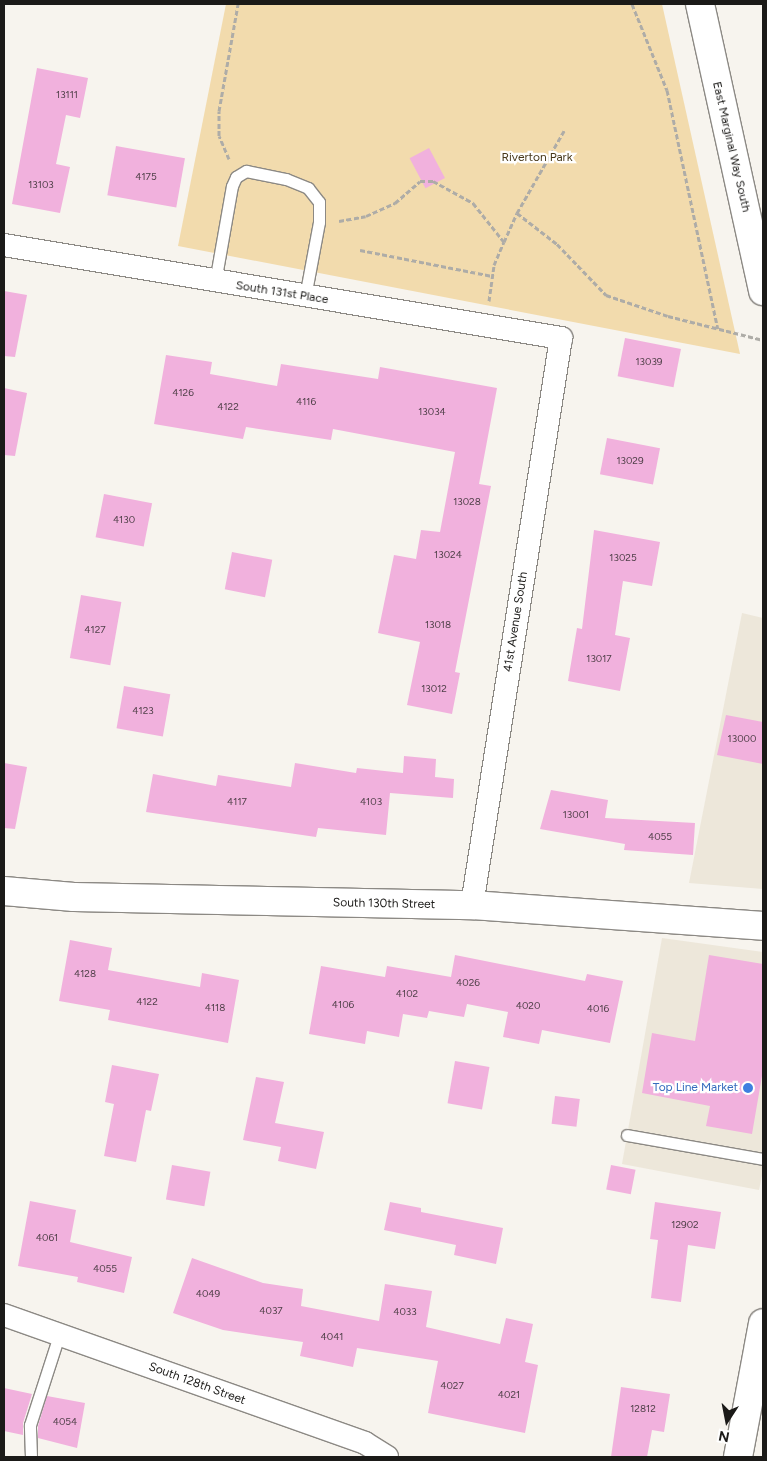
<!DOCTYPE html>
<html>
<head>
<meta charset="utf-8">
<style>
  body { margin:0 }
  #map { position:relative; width:767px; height:1461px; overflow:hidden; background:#f7f4ee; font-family:Figtree,sans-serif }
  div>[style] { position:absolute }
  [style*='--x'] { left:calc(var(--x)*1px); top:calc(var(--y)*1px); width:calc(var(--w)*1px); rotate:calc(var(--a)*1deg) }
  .built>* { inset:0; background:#ede7da }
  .green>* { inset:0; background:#f2dbad }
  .building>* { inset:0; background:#f1b1dd; transform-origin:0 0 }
  .path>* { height:3px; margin-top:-1.5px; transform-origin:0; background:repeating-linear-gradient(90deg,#aeaca7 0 5px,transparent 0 7.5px) }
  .roads { filter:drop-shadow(1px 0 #8c8984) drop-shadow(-1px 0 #8c8984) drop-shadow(0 1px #8c8984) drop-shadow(0 -1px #8c8984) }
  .service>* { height:11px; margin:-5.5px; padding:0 5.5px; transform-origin:5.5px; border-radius:5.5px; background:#fff }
  .minor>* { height:22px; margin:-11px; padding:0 11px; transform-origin:11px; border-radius:11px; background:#fff }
  .tertiary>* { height:28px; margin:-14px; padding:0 14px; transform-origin:14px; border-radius:14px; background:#fff }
  .dots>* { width:14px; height:14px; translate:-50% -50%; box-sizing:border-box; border:2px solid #fff; border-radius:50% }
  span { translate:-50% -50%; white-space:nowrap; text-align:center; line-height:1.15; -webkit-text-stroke:4.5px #fff; paint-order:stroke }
  .number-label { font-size:10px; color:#504049 }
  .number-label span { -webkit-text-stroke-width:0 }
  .street-label { font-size:12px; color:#1b1a18 }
  .park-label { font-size:12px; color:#47381a }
  .shop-label { font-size:12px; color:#366cbe }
  .right { translate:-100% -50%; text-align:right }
  .frame { position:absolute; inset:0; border:5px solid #1b1a18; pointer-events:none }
  .north { position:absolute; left:702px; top:1396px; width:50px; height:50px; -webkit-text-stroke:4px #fff; paint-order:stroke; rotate:191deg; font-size:14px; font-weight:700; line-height:20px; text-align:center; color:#1b1a18 }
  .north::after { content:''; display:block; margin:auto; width:18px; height:22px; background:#1b1a18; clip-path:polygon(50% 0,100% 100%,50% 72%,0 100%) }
</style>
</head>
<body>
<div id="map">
  <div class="built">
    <div style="clip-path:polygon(742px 613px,763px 618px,763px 889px,689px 883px)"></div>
    <div style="clip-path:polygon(662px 938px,763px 952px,763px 1171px,759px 1190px,622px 1164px)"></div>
  </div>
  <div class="green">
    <div style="clip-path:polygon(226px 4px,662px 4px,740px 354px,178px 246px)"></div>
  </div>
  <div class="building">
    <div style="clip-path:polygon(37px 68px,88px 78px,80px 118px,66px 115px,56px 164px,70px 167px,60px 213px,12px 204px)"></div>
    <div style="left:116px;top:146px;width:70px;height:50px;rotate:10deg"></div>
    <div style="left:429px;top:148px;width:34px;height:22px;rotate:62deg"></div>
    <div style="clip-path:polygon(4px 291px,27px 295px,15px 357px,4px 356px)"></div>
    <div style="left:625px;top:338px;width:57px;height:39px;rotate:11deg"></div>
    <div style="clip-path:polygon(166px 355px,212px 362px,210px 374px,277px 386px,281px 364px,378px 379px,380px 367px,497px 388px,479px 484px,491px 486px,455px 672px,460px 673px,452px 714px,407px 705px,420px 642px,378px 633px,394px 555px,416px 559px,421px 530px,440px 532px,455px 452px,333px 429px,331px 440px,246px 427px,243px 439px,154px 424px)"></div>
    <div style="clip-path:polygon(4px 388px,27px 393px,15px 456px,4px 455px)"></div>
    <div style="left:607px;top:438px;width:54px;height:37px;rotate:11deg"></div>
    <div style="left:104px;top:494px;width:49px;height:44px;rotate:11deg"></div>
    <div style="clip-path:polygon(594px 530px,660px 542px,652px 586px,623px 581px,615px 635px,630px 638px,620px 691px,568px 681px,577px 628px,582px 629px)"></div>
    <div style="left:232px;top:552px;width:41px;height:38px;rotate:11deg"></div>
    <div style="left:81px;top:595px;width:41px;height:64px;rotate:10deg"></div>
    <div style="left:124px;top:686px;width:47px;height:43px;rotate:10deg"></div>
    <div style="clip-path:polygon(726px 715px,763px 722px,763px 764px,717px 755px)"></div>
    <div style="clip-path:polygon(404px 756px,436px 759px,435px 777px,454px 779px,453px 798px,390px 793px,386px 835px,318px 828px,316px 837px,146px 812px,153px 774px,216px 786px,218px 775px,291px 787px,295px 763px,356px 773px,357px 768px,403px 773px)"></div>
    <div style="clip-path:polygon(4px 763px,27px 767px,15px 829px,4px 828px)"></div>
    <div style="clip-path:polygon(551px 790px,608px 800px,605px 818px,695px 823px,693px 855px,624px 850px,625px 844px,540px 829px)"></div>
    <div style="clip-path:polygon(70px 940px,112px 948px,108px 970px,200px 987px,202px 973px,239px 980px,228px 1043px,108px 1020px,110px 1010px,59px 1001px)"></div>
    <div style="clip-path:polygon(455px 955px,585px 981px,587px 974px,623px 981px,610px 1043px,542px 1030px,539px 1044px,503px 1037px,508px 1012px,467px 1004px,464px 1017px,429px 1011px,427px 1018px,403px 1014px,399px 1037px,367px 1031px,365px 1044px,309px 1034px,321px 966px,385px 977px,387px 966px,451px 977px)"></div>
    <div style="clip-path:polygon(709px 955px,763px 964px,763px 1070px,752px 1134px,706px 1126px,710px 1106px,642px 1093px,652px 1033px,695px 1041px)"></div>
    <div style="left:455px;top:1061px;width:35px;height:43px;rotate:10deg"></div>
    <div style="clip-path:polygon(112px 1065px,159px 1074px,151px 1111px,146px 1110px,136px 1162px,104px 1156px,114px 1104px,105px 1102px)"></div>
    <div style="clip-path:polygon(256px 1077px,284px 1082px,275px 1123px,324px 1132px,316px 1169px,278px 1161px,281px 1147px,243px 1140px)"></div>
    <div style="left:555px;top:1096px;width:25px;height:28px;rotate:7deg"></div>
    <div style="left:172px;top:1165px;width:39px;height:35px;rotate:10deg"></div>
    <div style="left:611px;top:1165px;width:25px;height:25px;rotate:11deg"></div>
    <div style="clip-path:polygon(30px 1201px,76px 1210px,70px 1242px,132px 1257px,124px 1293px,77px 1282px,78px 1277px,18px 1266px)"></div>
    <div style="clip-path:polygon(390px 1202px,421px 1208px,421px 1212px,503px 1228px,496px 1264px,454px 1255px,456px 1245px,384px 1230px)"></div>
    <div style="clip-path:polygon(655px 1202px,721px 1212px,715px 1249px,688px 1245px,681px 1302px,651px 1298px,658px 1240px,650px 1239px)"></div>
    <div style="clip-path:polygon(192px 1258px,263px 1283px,303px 1289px,301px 1306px,379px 1321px,385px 1284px,432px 1291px,426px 1327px,500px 1344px,506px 1318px,533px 1324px,525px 1362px,538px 1365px,525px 1433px,428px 1413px,438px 1361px,357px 1348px,353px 1367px,300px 1356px,303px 1342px,223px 1330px,173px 1313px)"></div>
    <div style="clip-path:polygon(621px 1387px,670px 1394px,664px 1432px,652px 1430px,647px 1457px,611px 1457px)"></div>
    <div style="clip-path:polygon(4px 1388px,32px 1394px,23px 1423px,23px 1435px,4px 1431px)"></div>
    <div style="clip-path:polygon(47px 1396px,85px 1403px,77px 1448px,38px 1438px,38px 1426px)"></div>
  </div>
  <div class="path">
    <div style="--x:632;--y:4;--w:93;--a:67.9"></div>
    <div style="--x:667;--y:90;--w:244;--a:78"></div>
    <div style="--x:229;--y:159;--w:25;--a:-113"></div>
    <div style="--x:219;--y:136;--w:25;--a:-90"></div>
    <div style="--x:219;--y:111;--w:109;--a:-79.9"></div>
    <div style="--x:517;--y:213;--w:51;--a:37.8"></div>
    <div style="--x:557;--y:244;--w:71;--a:46.1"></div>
    <div style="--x:606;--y:295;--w:65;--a:18.7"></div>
    <div style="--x:668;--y:316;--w:98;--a:14.2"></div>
    <div style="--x:339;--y:221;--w:27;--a:-10"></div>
    <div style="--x:366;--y:216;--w:32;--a:-24"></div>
    <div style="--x:395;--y:203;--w:33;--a:-41"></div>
    <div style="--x:420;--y:181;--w:13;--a:0"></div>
    <div style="--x:433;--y:181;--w:46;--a:28.8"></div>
    <div style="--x:473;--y:203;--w:50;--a:51.5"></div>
    <div style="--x:360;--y:250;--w:136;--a:11.1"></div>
    <div style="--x:489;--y:301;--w:36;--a:-82"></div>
    <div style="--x:494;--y:265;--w:25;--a:-67"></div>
    <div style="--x:504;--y:242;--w:32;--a:-66"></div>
    <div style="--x:517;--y:213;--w:95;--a:-60.2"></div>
  </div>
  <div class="roads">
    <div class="service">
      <div style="--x:215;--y:282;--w:97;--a:-80"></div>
      <div style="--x:232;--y:186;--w:10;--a:-66"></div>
      <div style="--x:236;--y:177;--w:12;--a:-31"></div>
      <div style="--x:246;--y:171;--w:41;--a:11.3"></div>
      <div style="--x:286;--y:179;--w:24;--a:22"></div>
      <div style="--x:308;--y:188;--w:18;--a:52"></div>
      <div style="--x:319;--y:202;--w:20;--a:90"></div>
      <div style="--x:319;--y:222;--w:76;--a:100.6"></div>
      <div style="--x:627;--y:1135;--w:138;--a:10"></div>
      <div style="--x:31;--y:1457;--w:32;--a:-92"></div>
      <div style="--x:30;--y:1425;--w:95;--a:-72.1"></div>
    </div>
    <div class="minor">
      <div style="--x:4;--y:245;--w:565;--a:9.48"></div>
      <div style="--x:561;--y:338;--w:574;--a:98.92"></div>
      <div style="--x:4;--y:1315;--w:383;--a:19.5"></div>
      <div style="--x:365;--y:1443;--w:26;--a:32"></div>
    </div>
    <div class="tertiary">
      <div style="--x:700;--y:4;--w:294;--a:77.6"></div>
      <div style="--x:4;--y:891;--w:70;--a:4.9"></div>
      <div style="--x:74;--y:897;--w:398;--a:1.2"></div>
      <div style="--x:472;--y:905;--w:292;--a:4.1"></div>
      <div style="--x:738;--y:1457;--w:136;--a:-79.4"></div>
    </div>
  </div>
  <div class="dots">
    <div style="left:748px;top:1088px;background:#3f7fe0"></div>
  </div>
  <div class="number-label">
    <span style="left:67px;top:95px">13111</span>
    <span style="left:146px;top:177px">4175</span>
    <span style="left:41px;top:185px">13103</span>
    <span style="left:649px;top:362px">13039</span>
    <span style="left:183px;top:393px">4126</span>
    <span style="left:306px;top:402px">4116</span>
    <span style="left:228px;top:407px">4122</span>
    <span style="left:432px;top:412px">13034</span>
    <span style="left:630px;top:461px">13029</span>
    <span style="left:467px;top:502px">13028</span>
    <span style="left:124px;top:520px">4130</span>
    <span style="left:448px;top:555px">13024</span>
    <span style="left:623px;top:558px">13025</span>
    <span style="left:438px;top:625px">13018</span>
    <span style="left:95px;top:630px">4127</span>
    <span style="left:599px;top:659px">13017</span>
    <span style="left:434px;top:689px">13012</span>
    <span style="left:143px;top:711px">4123</span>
    <span style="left:742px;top:739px">13000</span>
    <span style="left:237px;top:802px">4117</span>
    <span style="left:371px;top:802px">4103</span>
    <span style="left:576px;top:815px">13001</span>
    <span style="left:660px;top:837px">4055</span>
    <span style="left:85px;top:974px">4128</span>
    <span style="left:468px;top:983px">4026</span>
    <span style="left:407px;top:994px">4102</span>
    <span style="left:147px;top:1002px">4122</span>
    <span style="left:343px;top:1005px">4106</span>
    <span style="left:528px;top:1006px">4020</span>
    <span style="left:215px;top:1008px">4118</span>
    <span style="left:598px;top:1009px">4016</span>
    <span style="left:685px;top:1225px">12902</span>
    <span style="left:47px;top:1238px">4061</span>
    <span style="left:105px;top:1269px">4055</span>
    <span style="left:208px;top:1294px">4049</span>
    <span style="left:271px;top:1311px">4037</span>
    <span style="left:405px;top:1312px">4033</span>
    <span style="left:332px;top:1337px">4041</span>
    <span style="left:452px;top:1386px">4027</span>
    <span style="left:509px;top:1395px">4021</span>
    <span style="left:643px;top:1409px">12812</span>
    <span style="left:65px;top:1422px">4054</span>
  </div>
  <div class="street-label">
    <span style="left:731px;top:147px;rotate:77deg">East Marginal Way South</span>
    <span style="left:282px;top:293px;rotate:9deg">South 131st Place</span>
    <span style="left:516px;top:622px;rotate:-81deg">41st Avenue South</span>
    <span style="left:384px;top:904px;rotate:1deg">South 130th Street</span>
    <span style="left:197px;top:1384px;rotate:20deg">South 128th Street</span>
  </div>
  <div class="park-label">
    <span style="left:537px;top:158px">Riverton Park</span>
  </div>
  <div class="shop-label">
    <span class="right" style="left:738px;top:1088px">Top Line Market</span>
  </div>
  <div class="frame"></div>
  <div class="north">N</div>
</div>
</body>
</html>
